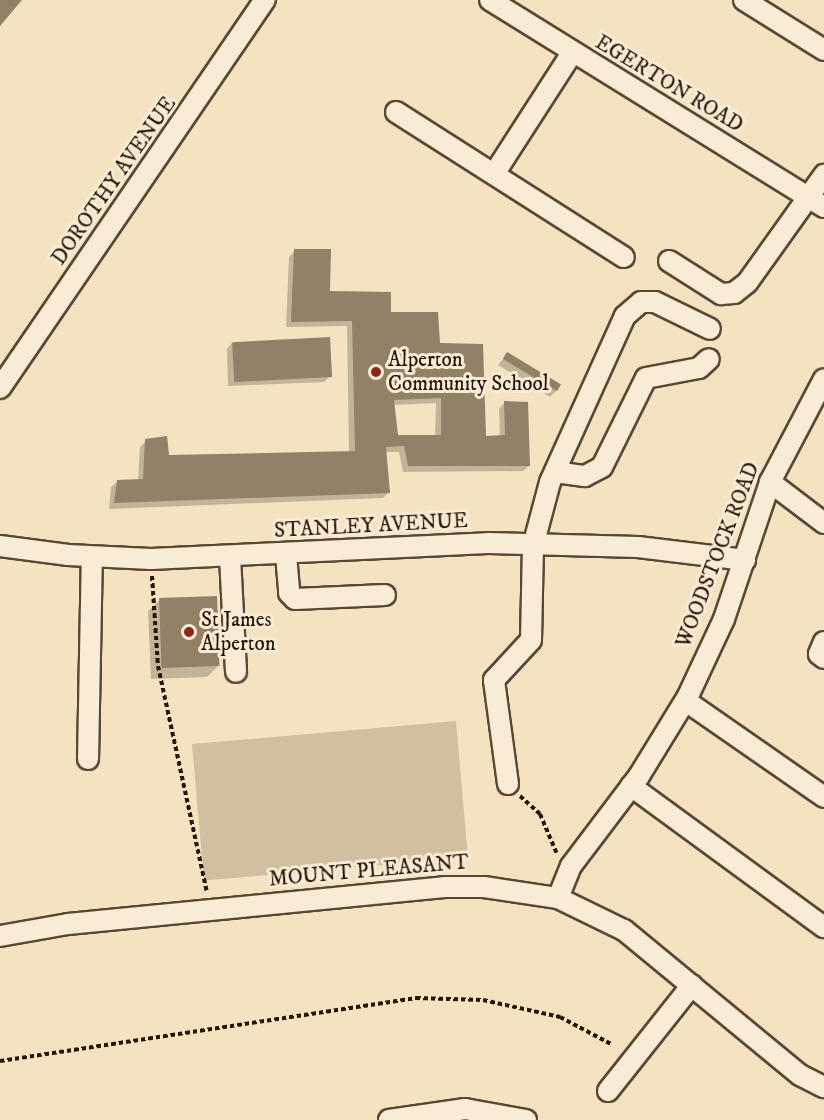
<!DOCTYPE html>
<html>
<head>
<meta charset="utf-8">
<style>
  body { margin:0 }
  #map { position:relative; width:824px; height:1120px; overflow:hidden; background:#f4e2c0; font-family:"IM FELL DW Pica",serif }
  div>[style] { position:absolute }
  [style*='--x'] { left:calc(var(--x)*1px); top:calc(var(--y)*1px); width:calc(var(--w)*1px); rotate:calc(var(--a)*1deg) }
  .green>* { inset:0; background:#d1bfa0; transform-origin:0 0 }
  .shadow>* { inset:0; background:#0003 }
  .building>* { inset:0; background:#928067; transform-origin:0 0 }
  .path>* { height:4px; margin-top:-2px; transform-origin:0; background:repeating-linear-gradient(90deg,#271506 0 4.5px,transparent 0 7.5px) }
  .roads { filter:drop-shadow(2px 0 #5a4834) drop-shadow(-2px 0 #5a4834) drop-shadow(0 2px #5a4834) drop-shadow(0 -2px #5a4834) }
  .minor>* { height:20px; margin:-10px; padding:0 10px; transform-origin:10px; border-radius:10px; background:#f8ecd6 }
  .dots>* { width:16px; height:16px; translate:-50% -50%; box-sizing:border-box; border:3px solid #f8ecd6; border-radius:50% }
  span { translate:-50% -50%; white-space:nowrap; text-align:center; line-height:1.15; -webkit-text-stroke:6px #f8ecd6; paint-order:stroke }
  .street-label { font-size:21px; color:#271506 }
  .poi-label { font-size:21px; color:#271506 }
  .left { translate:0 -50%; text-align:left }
</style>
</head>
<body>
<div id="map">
  <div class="green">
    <div style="left:456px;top:721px;width:137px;height:265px;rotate:85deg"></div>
  </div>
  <div class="shadow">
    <div style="clip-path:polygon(evenodd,295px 251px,328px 293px,390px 313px,439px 344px,485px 437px,500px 437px,499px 409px,504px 403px,529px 466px,523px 471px,403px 472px,399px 452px,385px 452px,388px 493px,383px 498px,109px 509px,111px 487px,117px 482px,138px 480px,140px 447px,146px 441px,168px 457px,349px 453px,347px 326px,286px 327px,289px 257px,295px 251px,436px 403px,435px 437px,396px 437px,393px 405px,436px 403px)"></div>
    <div style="clip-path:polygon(232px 343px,330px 376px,324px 382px,228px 386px,227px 349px)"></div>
    <div style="clip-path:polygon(507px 354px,556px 391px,550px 397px,498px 365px)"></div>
    <div style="clip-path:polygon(160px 600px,219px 665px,207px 677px,151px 679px,148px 611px)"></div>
  </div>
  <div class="building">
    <div style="clip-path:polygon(0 0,22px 0,0 26px)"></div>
    <div style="clip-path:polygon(evenodd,294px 249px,331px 249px,330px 291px,391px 292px,391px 312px,438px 312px,440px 343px,483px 344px,486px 436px,505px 435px,504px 401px,528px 402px,530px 466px,408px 466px,404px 446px,386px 447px,390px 493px,114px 503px,117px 480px,143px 479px,145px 439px,167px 436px,169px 455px,355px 451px,352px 321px,291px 322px,294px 249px,441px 398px,441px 435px,398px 435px,394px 400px,441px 398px)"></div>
    <div style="left:330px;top:337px;width:40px;height:98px;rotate:87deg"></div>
    <div style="left:507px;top:352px;width:63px;height:8px;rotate:31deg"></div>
    <div style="left:217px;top:596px;width:70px;height:58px;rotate:88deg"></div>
  </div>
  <div class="path">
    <div style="--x:152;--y:576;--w:90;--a:86.2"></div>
    <div style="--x:158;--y:666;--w:232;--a:77.8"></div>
    <div style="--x:520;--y:796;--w:27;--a:42"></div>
    <div style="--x:540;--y:814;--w:43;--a:67"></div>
    <div style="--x:0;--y:1061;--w:421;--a:-8.6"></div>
    <div style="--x:416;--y:998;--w:67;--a:1.7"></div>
    <div style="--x:483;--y:1000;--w:79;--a:12.4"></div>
    <div style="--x:560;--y:1017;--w:58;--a:27.9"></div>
  </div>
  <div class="roads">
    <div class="minor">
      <div style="--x:490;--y:0;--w:393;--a:31.8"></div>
      <div style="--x:744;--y:0;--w:94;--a:32"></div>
      <div style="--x:396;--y:112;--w:270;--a:32.5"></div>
      <div style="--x:494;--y:174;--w:144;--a:-57.2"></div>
      <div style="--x:669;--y:261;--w:62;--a:32.4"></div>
      <div style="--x:721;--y:294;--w:13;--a:-4"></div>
      <div style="--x:734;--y:293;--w:16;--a:-38"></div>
      <div style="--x:747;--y:283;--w:133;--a:-54.5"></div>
      <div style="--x:0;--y:388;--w:470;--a:-55.7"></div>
      <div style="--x:555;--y:472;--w:30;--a:8"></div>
      <div style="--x:585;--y:476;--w:19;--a:-28"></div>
      <div style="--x:602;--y:467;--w:99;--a:-63.7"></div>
      <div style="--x:646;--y:378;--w:54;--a:-10.7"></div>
      <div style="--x:699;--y:368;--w:13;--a:-42"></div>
      <div style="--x:770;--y:482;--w:68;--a:37.2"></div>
      <div style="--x:0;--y:546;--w:69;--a:7.5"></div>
      <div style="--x:68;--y:555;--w:83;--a:2.8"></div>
      <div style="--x:151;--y:559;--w:337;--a:-2.7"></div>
      <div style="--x:488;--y:543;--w:150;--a:1.5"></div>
      <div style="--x:638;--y:547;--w:108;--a:6.9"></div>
      <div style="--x:286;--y:555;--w:38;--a:85"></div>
      <div style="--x:289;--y:593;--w:8;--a:45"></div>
      <div style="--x:295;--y:599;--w:90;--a:-2.5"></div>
      <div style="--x:230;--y:557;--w:115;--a:87"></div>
      <div style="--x:824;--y:642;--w:13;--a:113"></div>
      <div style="--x:819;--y:654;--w:6;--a:39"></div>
      <div style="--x:686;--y:701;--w:168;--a:34.8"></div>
      <div style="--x:88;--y:759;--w:202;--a:-88.9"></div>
      <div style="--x:508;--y:784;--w:105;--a:-97.7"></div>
      <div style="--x:494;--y:680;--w:54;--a:-47.2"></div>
      <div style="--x:531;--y:640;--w:94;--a:-88.8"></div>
      <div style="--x:533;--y:546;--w:66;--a:-75.1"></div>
      <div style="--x:550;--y:482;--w:182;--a:-65.7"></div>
      <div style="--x:625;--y:316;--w:21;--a:-41"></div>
      <div style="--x:641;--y:302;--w:14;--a:0"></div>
      <div style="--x:655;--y:302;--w:61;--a:26.1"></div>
      <div style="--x:631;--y:786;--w:239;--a:36.2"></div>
      <div style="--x:558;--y:898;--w:35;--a:-68"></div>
      <div style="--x:571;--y:866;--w:113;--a:-52.9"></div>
      <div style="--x:639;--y:776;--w:94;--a:-58.5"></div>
      <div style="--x:688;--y:696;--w:85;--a:-64.9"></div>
      <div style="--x:724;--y:619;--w:145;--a:-71.4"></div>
      <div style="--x:770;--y:482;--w:116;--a:-62.3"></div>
      <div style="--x:0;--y:936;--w:69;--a:-10"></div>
      <div style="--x:68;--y:924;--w:378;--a:-5.6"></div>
      <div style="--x:444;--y:887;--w:40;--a:0"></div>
      <div style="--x:484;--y:887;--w:75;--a:8.5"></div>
      <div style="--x:558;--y:898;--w:73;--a:25.9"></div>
      <div style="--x:624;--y:930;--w:228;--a:39.5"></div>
      <div style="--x:800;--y:1075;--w:27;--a:27"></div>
      <div style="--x:608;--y:1091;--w:135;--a:-51.6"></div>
      <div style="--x:389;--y:1120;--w:77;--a:-8.2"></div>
      <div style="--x:465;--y:1109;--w:62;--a:10.2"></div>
    </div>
  </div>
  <div class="dots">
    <div style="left:376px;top:372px;background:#8f2418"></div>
    <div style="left:189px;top:632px;background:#8f2418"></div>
  </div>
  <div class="street-label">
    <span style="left:669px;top:84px;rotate:31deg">EGERTON ROAD</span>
    <span style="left:114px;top:181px;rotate:-55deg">DOROTHY AVENUE</span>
    <span style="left:371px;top:526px;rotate:-3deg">STANLEY AVENUE</span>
    <span style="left:718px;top:555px;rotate:-69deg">WOODSTOCK ROAD</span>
    <span style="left:369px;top:871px;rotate:-5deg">MOUNT PLEASANT</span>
  </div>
  <div class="poi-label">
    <span class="left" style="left:388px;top:372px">Alperton<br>Community School</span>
    <span class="left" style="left:201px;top:632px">St James<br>Alperton</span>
  </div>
</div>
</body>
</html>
